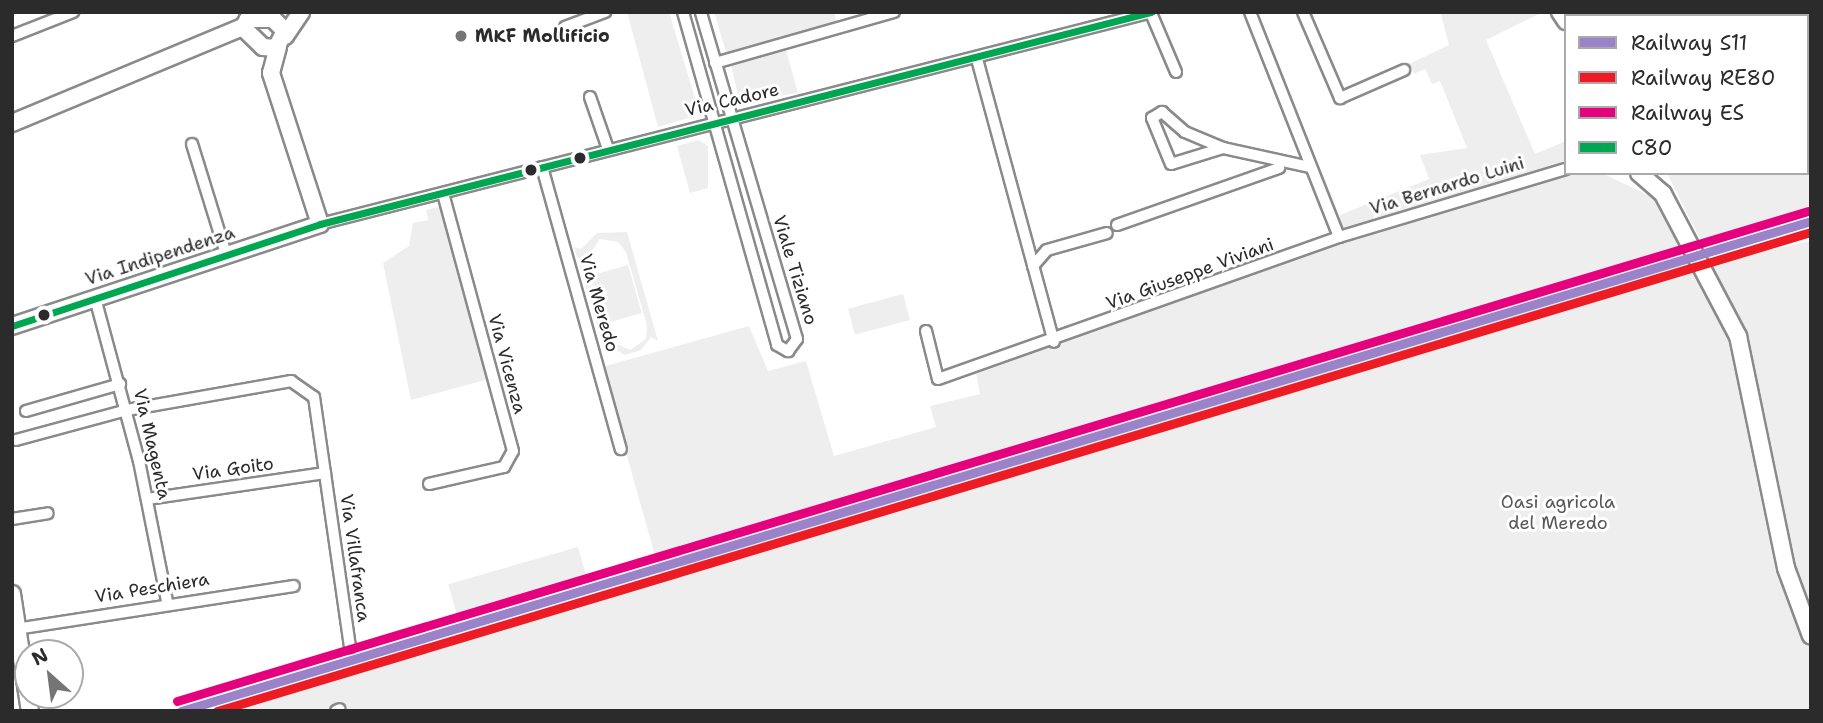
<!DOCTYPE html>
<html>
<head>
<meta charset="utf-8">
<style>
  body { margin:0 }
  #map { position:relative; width:1823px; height:723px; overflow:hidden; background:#fff; font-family:"Shantell Sans",sans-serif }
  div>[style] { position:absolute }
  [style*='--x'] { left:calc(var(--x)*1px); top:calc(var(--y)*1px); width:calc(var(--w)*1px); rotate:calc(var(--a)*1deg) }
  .green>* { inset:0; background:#eee; transform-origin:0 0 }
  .roads { filter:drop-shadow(2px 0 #8a8a8a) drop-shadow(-2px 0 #8a8a8a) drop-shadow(0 2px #8a8a8a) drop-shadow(0 -2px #8a8a8a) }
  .street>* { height:10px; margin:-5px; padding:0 5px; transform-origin:5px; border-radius:5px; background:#fff }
  .secondary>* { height:16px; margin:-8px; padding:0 8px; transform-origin:8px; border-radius:8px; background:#fff }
  .bus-1>* { height:7px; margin:-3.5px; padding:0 3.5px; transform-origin:3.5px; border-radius:3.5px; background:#00a651 }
  .rail-1>* { height:9px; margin:-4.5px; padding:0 4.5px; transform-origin:4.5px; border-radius:4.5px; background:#9a83c9 }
  .rail-2>* { height:9px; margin:-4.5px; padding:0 4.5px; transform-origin:4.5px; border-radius:4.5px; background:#ed1c24 }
  .rail-3>* { height:9px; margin:-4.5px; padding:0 4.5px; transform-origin:4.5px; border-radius:4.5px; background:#e5007d }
  .dots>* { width:19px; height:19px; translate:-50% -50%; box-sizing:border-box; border:4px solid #fff; border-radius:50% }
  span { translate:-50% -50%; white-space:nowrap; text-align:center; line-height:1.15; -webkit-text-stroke:6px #fff; paint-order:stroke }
  .poi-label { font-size:18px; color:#2b2b2b; font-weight:700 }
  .left { translate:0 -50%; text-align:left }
  .street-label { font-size:18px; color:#2b2b2b }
  .park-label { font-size:18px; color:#585858 }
  .frame { position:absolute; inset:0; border:14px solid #2b2b2b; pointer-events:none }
  .legend { position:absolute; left:1564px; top:14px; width:245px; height:161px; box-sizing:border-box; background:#fff; border:2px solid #aaa; margin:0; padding:9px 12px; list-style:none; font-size:21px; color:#2b2b2b }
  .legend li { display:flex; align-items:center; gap:14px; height:35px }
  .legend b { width:35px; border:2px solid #aaa }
  .north { position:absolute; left:14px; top:639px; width:70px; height:70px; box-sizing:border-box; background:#fff; border:2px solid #aaa; border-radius:50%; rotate:332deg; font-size:19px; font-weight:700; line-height:28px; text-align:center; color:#2b2b2b }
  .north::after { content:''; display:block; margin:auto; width:24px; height:32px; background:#757575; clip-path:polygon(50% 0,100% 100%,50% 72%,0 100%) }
</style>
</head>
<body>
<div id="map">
  <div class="green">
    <div style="clip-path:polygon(627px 12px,669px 12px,698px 108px,695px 116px,658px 127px)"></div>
    <div style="clip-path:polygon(714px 12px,834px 12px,838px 25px,727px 55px)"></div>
    <div style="clip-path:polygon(1446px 12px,1543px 12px,1486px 40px,1535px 154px,1566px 141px,1566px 173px,1602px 173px,1652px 197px,1691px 268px,1651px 186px,1696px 266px,1811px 241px,1811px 711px,216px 711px,661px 577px,602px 367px,749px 326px,768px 371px,806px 361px,834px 456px,936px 427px,930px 406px,980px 394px,976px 374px,1342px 241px,1340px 215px,1429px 179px,1420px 155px,1467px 148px,1440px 81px,1432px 84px,1425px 69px,1414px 74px,1409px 64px,1449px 45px,1441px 15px)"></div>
    <div style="clip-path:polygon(786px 50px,798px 93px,739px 101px,731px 64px)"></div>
    <div style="clip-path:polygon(1811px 129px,1811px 208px,1701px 241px,1667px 173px,1807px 173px)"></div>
    <div style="clip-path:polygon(699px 140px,708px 146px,708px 188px,690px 193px,677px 146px)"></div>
    <div style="clip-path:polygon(442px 206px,489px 379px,411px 400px,383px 263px,409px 246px,413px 223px,428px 220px,426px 210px)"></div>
    <div style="clip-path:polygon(evenodd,627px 232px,658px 341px,651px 337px,641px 350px,625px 355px,602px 342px,574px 247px,581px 249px,597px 233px,627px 232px,600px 239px,618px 242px,626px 252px,647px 326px,646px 339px,630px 350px,606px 339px,584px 262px,600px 239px)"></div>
    <div style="left:628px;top:265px;width:50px;height:39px;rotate:74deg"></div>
    <div style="left:903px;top:294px;width:27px;height:57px;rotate:75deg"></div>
    <div style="left:578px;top:547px;width:36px;height:135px;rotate:74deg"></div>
  </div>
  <div class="roads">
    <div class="street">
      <div style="--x:683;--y:12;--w:346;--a:74.2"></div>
      <div style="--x:777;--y:345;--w:13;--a:29"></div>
      <div style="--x:788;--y:351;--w:15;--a:-53"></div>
      <div style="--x:797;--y:339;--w:341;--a:-106.4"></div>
      <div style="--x:1250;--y:12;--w:242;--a:68.4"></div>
      <div style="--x:1303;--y:12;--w:94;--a:66.7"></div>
      <div style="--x:1340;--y:98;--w:70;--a:-23.6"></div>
      <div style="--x:1786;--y:12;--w:4;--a:63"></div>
      <div style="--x:1151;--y:13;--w:64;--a:67"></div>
      <div style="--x:1694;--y:16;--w:8;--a:-30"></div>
      <div style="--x:565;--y:27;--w:43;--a:-20.6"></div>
      <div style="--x:1807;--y:31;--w:4;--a:-27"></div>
      <div style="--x:12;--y:36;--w:66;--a:-21.5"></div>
      <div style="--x:1807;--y:53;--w:8;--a:60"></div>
      <div style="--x:977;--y:59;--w:293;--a:74.8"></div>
      <div style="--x:715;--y:63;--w:186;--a:-15.9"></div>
      <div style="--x:1807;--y:87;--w:4;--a:-27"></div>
      <div style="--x:590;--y:97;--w:55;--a:70.9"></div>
      <div style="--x:1807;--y:122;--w:4;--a:0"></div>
      <div style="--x:192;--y:144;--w:115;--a:72.8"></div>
      <div style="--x:1223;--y:148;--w:54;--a:162.9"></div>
      <div style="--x:1171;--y:164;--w:50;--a:-112.4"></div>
      <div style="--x:1152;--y:118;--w:12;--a:-31"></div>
      <div style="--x:1162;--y:112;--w:30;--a:41"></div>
      <div style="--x:1185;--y:132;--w:41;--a:22.8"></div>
      <div style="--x:1223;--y:148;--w:89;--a:12.3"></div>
      <div style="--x:542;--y:167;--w:293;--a:74.4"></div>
      <div style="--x:320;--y:224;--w:859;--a:-14.3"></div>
      <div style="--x:1117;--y:225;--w:172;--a:-19.4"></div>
      <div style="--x:1033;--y:266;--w:21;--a:-49"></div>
      <div style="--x:1047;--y:250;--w:62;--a:-15.8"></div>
      <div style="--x:95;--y:298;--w:169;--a:74.9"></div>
      <div style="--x:139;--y:461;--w:143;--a:78.7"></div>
      <div style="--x:926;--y:331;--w:49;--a:76"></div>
      <div style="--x:938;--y:379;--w:425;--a:-19.5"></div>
      <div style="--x:1339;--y:237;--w:237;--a:-16.7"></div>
      <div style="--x:26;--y:411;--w:98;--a:-16"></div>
      <div style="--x:16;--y:440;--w:115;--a:-15.1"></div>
      <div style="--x:127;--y:410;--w:167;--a:-10"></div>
      <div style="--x:291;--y:381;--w:28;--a:35"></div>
      <div style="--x:314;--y:397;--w:253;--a:81.8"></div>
      <div style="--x:429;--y:484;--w:77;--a:-12.8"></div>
      <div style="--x:504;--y:467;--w:18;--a:-61"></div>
      <div style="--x:513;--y:451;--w:267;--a:-105.2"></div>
      <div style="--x:147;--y:499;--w:180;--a:-8.3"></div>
      <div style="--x:12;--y:519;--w:36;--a:-9"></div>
      <div style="--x:16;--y:629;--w:281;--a:-8.8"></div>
      <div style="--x:336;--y:711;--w:4;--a:-27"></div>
    </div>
    <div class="secondary">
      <div style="--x:1560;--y:12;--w:11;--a:56"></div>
      <div style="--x:273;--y:19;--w:17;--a:45"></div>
      <div style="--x:285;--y:31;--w:19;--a:118"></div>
      <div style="--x:276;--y:48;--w:13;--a:-176"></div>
      <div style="--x:263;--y:47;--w:28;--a:-136"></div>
      <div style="--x:243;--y:28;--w:10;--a:-61"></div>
      <div style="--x:248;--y:19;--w:25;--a:0"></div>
      <div style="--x:285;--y:36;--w:29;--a:-56"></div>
      <div style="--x:12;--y:123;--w:250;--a:-22.6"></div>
      <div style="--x:1639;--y:173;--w:32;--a:41"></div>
      <div style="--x:1663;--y:194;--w:161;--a:62.2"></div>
      <div style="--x:1738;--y:336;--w:237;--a:78.3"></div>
      <div style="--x:1786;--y:568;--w:72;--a:69.8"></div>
      <div style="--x:12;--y:326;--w:324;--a:-18.3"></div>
      <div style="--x:320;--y:224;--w:159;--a:-108"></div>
      <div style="--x:271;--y:73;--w:27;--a:-75"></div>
      <div style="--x:12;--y:594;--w:118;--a:81.3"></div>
    </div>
  </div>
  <div class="bus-1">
    <div style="--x:12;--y:326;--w:324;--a:-18.3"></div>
    <div style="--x:320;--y:224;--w:858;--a:-14.31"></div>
  </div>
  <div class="rail-1">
    <div style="--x:181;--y:711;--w:1702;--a:-16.73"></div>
  </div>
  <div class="rail-2">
    <div style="--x:217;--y:711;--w:1664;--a:-16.73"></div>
  </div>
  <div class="rail-3">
    <div style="--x:177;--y:701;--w:1703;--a:-16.72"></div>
  </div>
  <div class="dots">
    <div style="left:461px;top:36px;background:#757575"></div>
    <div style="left:580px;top:158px;background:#2b2b2b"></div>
    <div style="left:531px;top:170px;background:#2b2b2b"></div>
    <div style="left:44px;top:315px;background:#2b2b2b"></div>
  </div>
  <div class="poi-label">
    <span class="left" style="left:475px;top:36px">MKF Mollificio</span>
  </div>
  <div class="street-label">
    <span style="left:732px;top:100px;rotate:-13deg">Via Cadore</span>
    <span style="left:1447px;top:186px;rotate:-17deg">Via Bernardo Luini</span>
    <span style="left:160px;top:256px;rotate:-18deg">Via Indipendenza</span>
    <span style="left:795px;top:270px;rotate:73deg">Viale Tiziano</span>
    <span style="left:1190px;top:274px;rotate:-20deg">Via Giuseppe Viviani</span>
    <span style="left:599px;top:303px;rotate:74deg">Via Meredo</span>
    <span style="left:507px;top:364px;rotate:75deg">Via Vicenza</span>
    <span style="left:152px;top:444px;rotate:77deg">Via Magenta</span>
    <span style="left:233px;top:469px;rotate:-8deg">Via Goito</span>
    <span style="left:355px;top:558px;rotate:82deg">Via Villafranca</span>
    <span style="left:152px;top:588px;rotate:-9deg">Via Peschiera</span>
  </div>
  <div class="park-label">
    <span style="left:1558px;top:513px">Oasi agricola<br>del Meredo</span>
  </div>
  <div class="frame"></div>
  <ul class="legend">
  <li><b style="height:9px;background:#9a83c9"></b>Railway S11</li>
  <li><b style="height:9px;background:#ed1c24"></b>Railway RE80</li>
  <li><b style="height:9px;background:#e5007d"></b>Railway ES</li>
  <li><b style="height:9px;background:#00a651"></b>C80</li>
  </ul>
  <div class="north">N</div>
</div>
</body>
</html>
